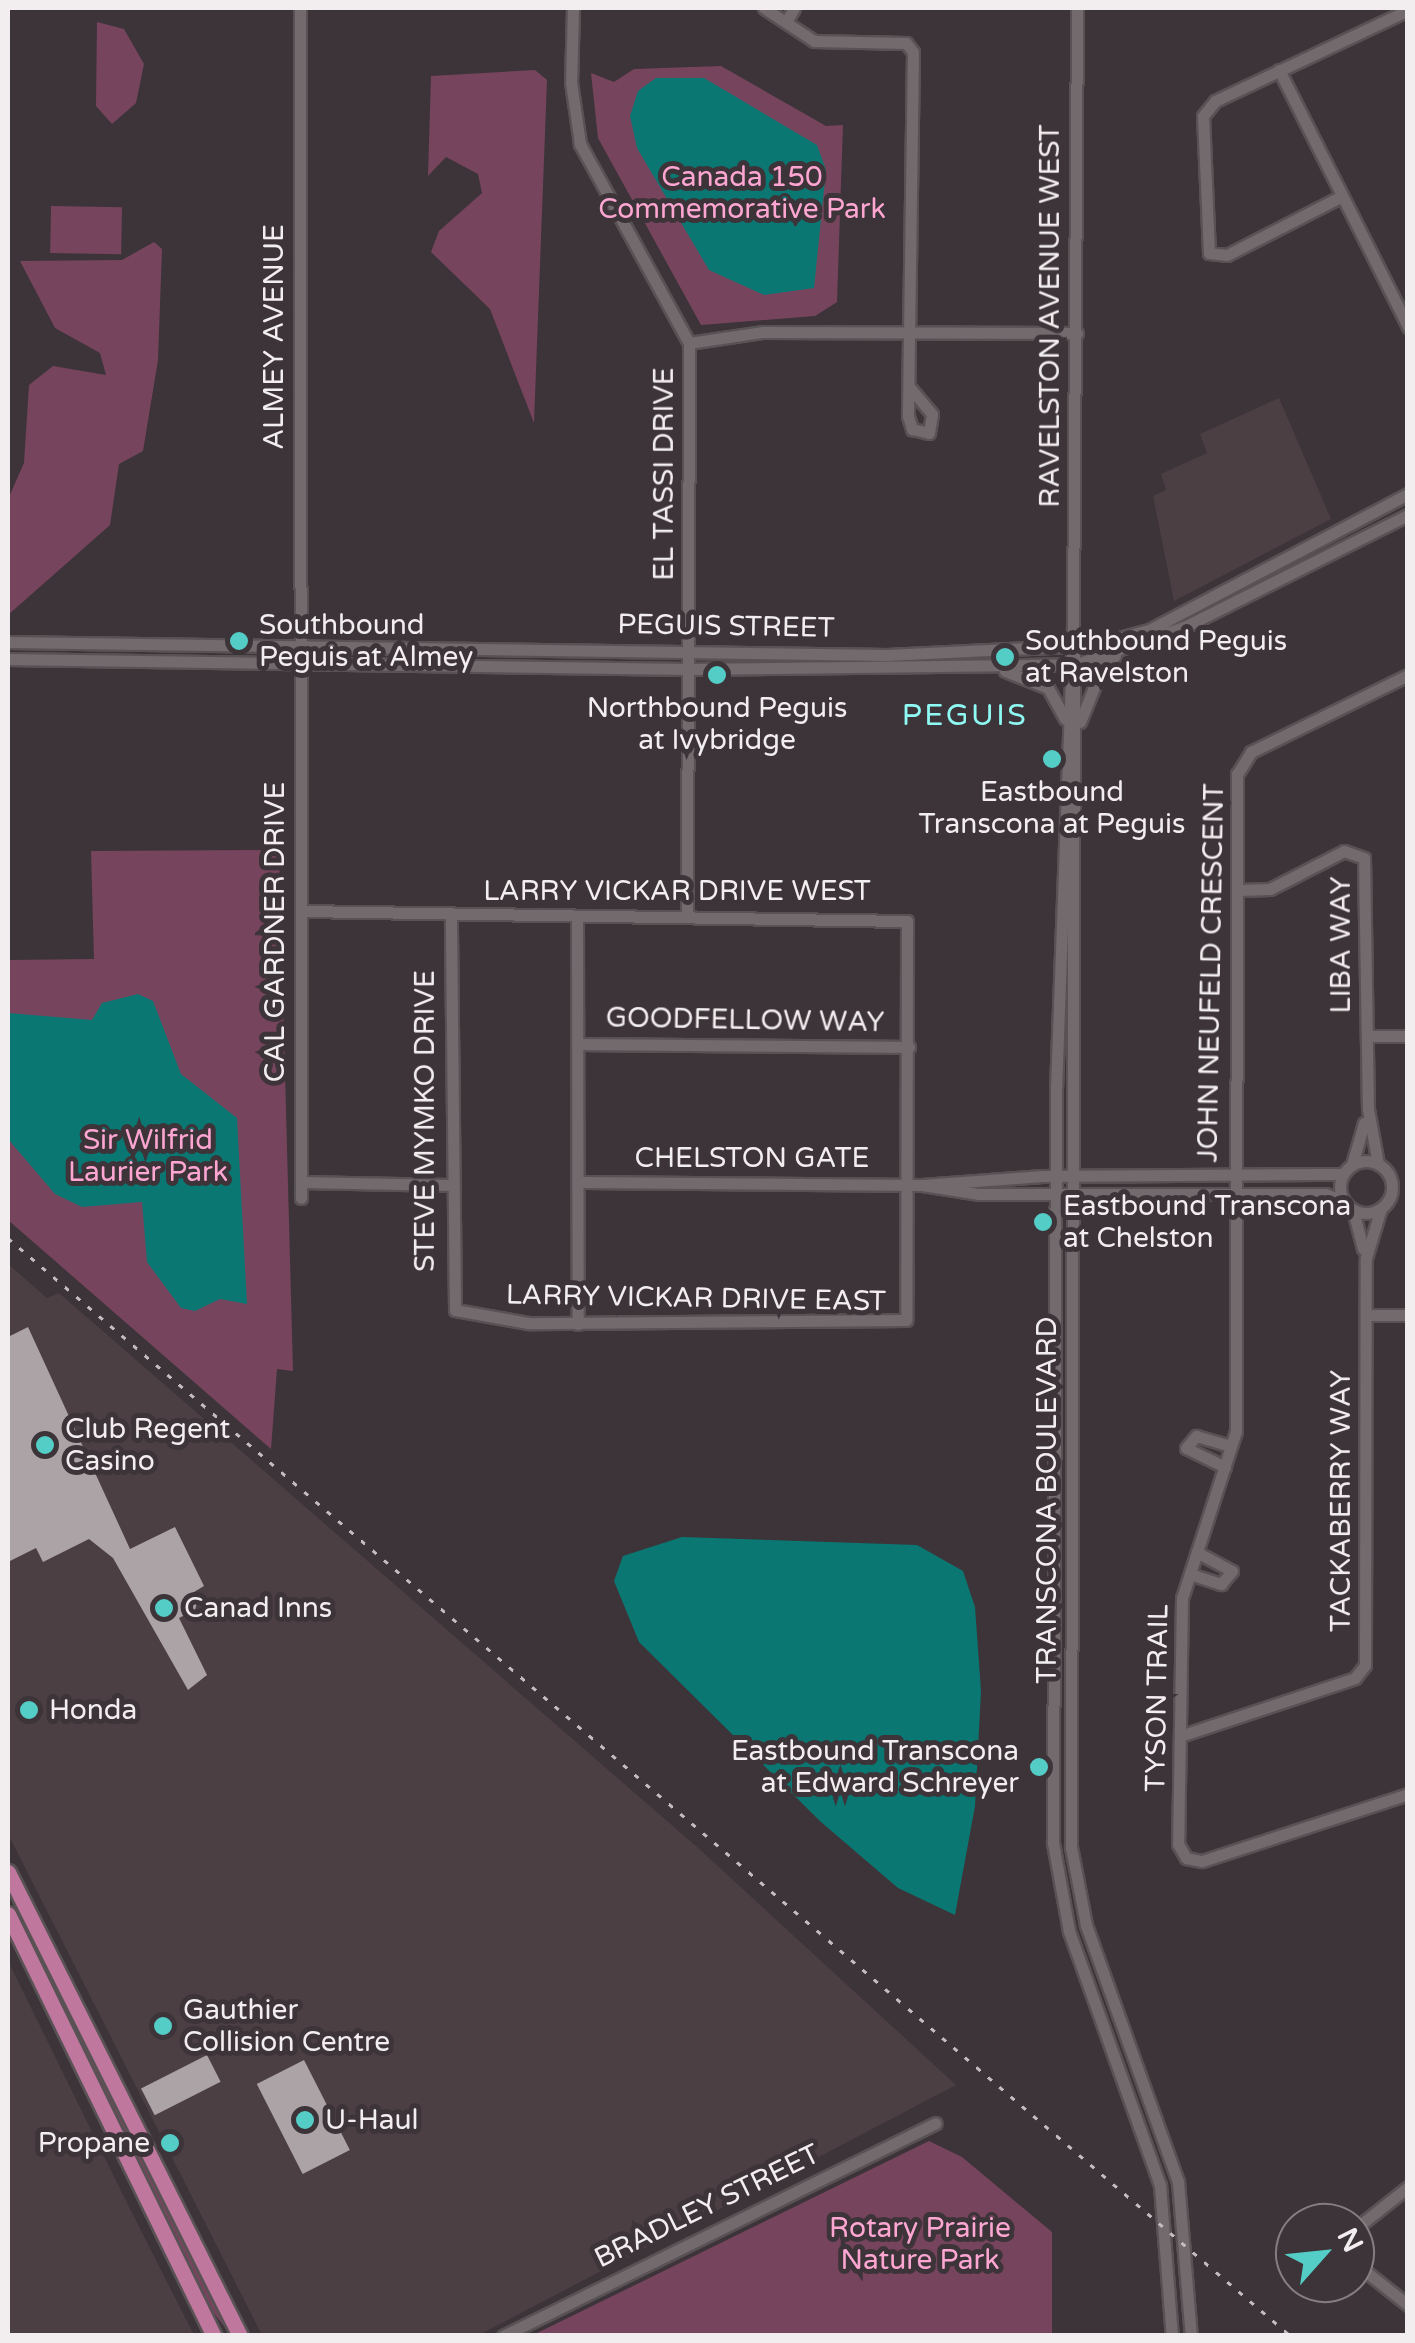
<!DOCTYPE html>
<html>
<head>
<meta charset="utf-8">
<style>
  body { margin:0 }
  #map { position:relative; width:1415px; height:2343px; overflow:hidden; background:#3c3438; font-family:"Varela Round",sans-serif }
  div>[style] { position:absolute }
  [style*='--x'] { left:calc(var(--x)*1px); top:calc(var(--y)*1px); width:calc(var(--w)*1px); rotate:calc(var(--a)*1deg) }
  .built>* { inset:0; background:#4c3f44 }
  .green>* { inset:0; background:#77445e; transform-origin:0 0 }
  .water>* { inset:0; background:#0b7773 }
  .building>* { inset:0; background:#aca3a7; transform-origin:0 0 }
  .roads { filter:drop-shadow(2px 0 #595255) drop-shadow(-2px 0 #595255) drop-shadow(0 2px #595255) drop-shadow(0 -2px #595255) }
  .minor>* { height:11px; margin:-5.5px; padding:0 5.5px; transform-origin:5.5px; border-radius:5.5px; background:#736a6e }
  .minor>.ring { margin:-5.5px; padding:0; box-sizing:content-box; background:none; border:11px solid #736a6e; border-radius:50% }
  .major>* { height:15px; margin:-7.5px; padding:0 7.5px; transform-origin:7.5px; border-radius:7.5px; background:#bf779d }
  .rail>* { height:2.5px; margin-top:-1.25px; transform-origin:0; background:repeating-linear-gradient(90deg,#c3bdbf 0 5px,transparent 0 15px) }
  .dots>* { width:28px; height:28px; translate:-50% -50%; box-sizing:border-box; border:5px solid #3c3438; border-radius:50% }
  span { translate:-50% -50%; white-space:nowrap; text-align:center; line-height:1.15; -webkit-text-stroke:10px #3c3438; paint-order:stroke }
  .park-label { font-size:28px; color:#fea6d2 }
  .street-label { font-size:28px; color:#f2edef }
  .poi-label { font-size:28px; color:#f2edef }
  .left { translate:0 -50%; text-align:left }
  .right { translate:-100% -50%; text-align:right }
  .neighbourhood-label { font-size:30px; color:#8ffaf3; letter-spacing:2.5px }
  .frame { position:absolute; inset:0; border:10px solid #f2edef; pointer-events:none }
  .north { position:absolute; left:1275px; top:2203px; width:100px; height:100px; box-sizing:border-box; background:#3c3438; border:2px solid #857e81; border-radius:50%; rotate:63deg; font-size:28px; font-weight:700; line-height:40px; text-align:center; color:#f2edef }
  .north::after { content:''; display:block; margin:auto; width:35px; height:45px; background:#54cdc7; clip-path:polygon(50% 0,100% 100%,50% 72%,0 100%) }
</style>
</head>
<body>
<div id="map">
  <div class="built">
    <div style="clip-path:polygon(1279px 398px,1331px 519px,1174px 601px,1153px 496px,1166px 490px,1161px 474px,1207px 453px,1200px 434px)"></div>
    <div style="clip-path:polygon(8px 1264px,47px 1298px,59px 1293px,697px 1847px,956px 2085px,479px 2335px,262px 2335px,8px 1834px)"></div>
    <div style="clip-path:polygon(8px 1961px,124px 2197px,194px 2335px,8px 2335px)"></div>
  </div>
  <div class="green">
    <div style="clip-path:polygon(97px 22px,124px 29px,144px 64px,136px 103px,112px 124px,96px 106px)"></div>
    <div style="clip-path:polygon(721px 66px,826px 126px,843px 125px,837px 302px,815px 316px,701px 325px,598px 138px,591px 73px,614px 82px,634px 69px)"></div>
    <div style="clip-path:polygon(535px 70px,547px 80px,534px 423px,490px 309px,431px 252px,439px 231px,482px 193px,478px 174px,446px 157px,428px 176px,431px 76px)"></div>
    <div style="left:51px;top:206px;width:71px;height:47px;rotate:1deg"></div>
    <div style="clip-path:polygon(154px 242px,162px 249px,158px 360px,143px 451px,119px 464px,110px 525px,8px 615px,8px 499px,24px 463px,29px 385px,53px 366px,106px 375px,100px 353px,55px 328px,20px 261px,122px 260px)"></div>
    <div style="clip-path:polygon(279px 850px,293px 1371px,277px 1369px,271px 1449px,8px 1220px,8px 960px,94px 959px,91px 851px)"></div>
    <div style="clip-path:polygon(35px 1949px,53px 1977px,231px 2335px,209px 2307px)"></div>
    <div style="clip-path:polygon(929px 2141px,962px 2157px,1052px 2232px,1052px 2334px,533px 2335px)"></div>
  </div>
  <div class="water">
    <div style="clip-path:polygon(656px 78px,704px 78px,817px 145px,826px 170px,814px 288px,764px 295px,709px 270px,637px 148px,630px 116px,638px 91px)"></div>
    <div style="clip-path:polygon(138px 994px,153px 1001px,181px 1074px,237px 1118px,247px 1304px,220px 1299px,195px 1311px,181px 1308px,147px 1262px,142px 1202px,82px 1207px,55px 1194px,8px 1139px,8px 1013px,92px 1020px,102px 1003px)"></div>
    <div style="clip-path:polygon(682px 1537px,917px 1545px,963px 1571px,975px 1607px,981px 1691px,975px 1806px,955px 1915px,898px 1888px,821px 1822px,639px 1642px,614px 1581px,623px 1556px)"></div>
  </div>
  <div class="building">
    <div style="clip-path:polygon(28px 1327px,130px 1549px,175px 1527px,204px 1586px,189px 1595px,198px 1598px,195px 1610px,179px 1618px,207px 1675px,188px 1690px,113px 1558px,89px 1539px,43px 1562px,36px 1548px,8px 1562px,8px 1337px)"></div>
    <div style="left:207px;top:2055px;width:30px;height:74px;rotate:63deg"></div>
    <div style="left:304px;top:2060px;width:101px;height:53px;rotate:63deg"></div>
  </div>
  <div class="roads">
    <div class="minor">
      <div style="--x:300;--y:8;--w:1190;--a:89.95"></div>
      <div style="--x:573;--y:8;--w:74;--a:91.5"></div>
      <div style="--x:571;--y:82;--w:63;--a:81.7"></div>
      <div style="--x:580;--y:144;--w:227;--a:61.3"></div>
      <div style="--x:689;--y:343;--w:571;--a:90.2"></div>
      <div style="--x:764;--y:8;--w:60;--a:33.4"></div>
      <div style="--x:814;--y:41;--w:92;--a:1.2"></div>
      <div style="--x:906;--y:43;--w:11;--a:52"></div>
      <div style="--x:913;--y:52;--w:364;--a:90.8"></div>
      <div style="--x:908;--y:416;--w:14;--a:73"></div>
      <div style="--x:912;--y:429;--w:17;--a:13"></div>
      <div style="--x:929;--y:433;--w:19;--a:-81"></div>
      <div style="--x:932;--y:414;--w:35;--a:-130"></div>
      <div style="--x:1077;--y:8;--w:618;--a:90.37"></div>
      <div style="--x:1073;--y:626;--w:461;--a:92.1"></div>
      <div style="--x:1056;--y:1087;--w:756;--a:90.23"></div>
      <div style="--x:1053;--y:1843;--w:89;--a:79.7"></div>
      <div style="--x:1069;--y:1931;--w:270;--a:70.3"></div>
      <div style="--x:1160;--y:2185;--w:151;--a:85.5"></div>
      <div style="--x:786;--y:22;--w:16;--a:-60"></div>
      <div style="--x:1279;--y:70;--w:288;--a:63.3"></div>
      <div style="--x:1342;--y:196;--w:129;--a:152.8"></div>
      <div style="--x:1227;--y:255;--w:18;--a:-174"></div>
      <div style="--x:1209;--y:253;--w:137;--a:-92.5"></div>
      <div style="--x:1203;--y:116;--w:19;--a:-51"></div>
      <div style="--x:1215;--y:101;--w:213;--a:-25.2"></div>
      <div style="--x:689;--y:343;--w:75;--a:-8.5"></div>
      <div style="--x:763;--y:332;--w:314;--a:0.2"></div>
      <div style="--x:1074;--y:633;--w:1214;--a:90.14"></div>
      <div style="--x:1071;--y:1847;--w:79;--a:79.1"></div>
      <div style="--x:1086;--y:1925;--w:273;--a:70.3"></div>
      <div style="--x:1178;--y:2182;--w:155;--a:85.2"></div>
      <div style="--x:8;--y:642;--w:879;--a:0.85"></div>
      <div style="--x:887;--y:655;--w:206;--a:-2.8"></div>
      <div style="--x:1093;--y:645;--w:58;--a:-15"></div>
      <div style="--x:1149;--y:630;--w:293;--a:-27.7"></div>
      <div style="--x:8;--y:659;--w:681;--a:0.84"></div>
      <div style="--x:689;--y:669;--w:388;--a:-0.7"></div>
      <div style="--x:1077;--y:664;--w:113;--a:-19.1"></div>
      <div style="--x:1184;--y:627;--w:250;--a:-26.6"></div>
      <div style="--x:1005;--y:671;--w:46;--a:21.6"></div>
      <div style="--x:1048;--y:688;--w:35;--a:61"></div>
      <div style="--x:1408;--y:675;--w:175;--a:153.9"></div>
      <div style="--x:1251;--y:752;--w:26;--a:122"></div>
      <div style="--x:1237;--y:774;--w:657;--a:90.09"></div>
      <div style="--x:1236;--y:1431;--w:176;--a:107.9"></div>
      <div style="--x:1182;--y:1598;--w:246;--a:90.9"></div>
      <div style="--x:1178;--y:1844;--w:16;--a:60"></div>
      <div style="--x:1186;--y:1858;--w:16;--a:11"></div>
      <div style="--x:1202;--y:1861;--w:217;--a:-18"></div>
      <div style="--x:1080;--y:722;--w:61;--a:-68"></div>
      <div style="--x:1103;--y:665;--w:15;--a:-37"></div>
      <div style="--x:1238;--y:890;--w:32;--a:-2"></div>
      <div style="--x:1270;--y:889;--w:83;--a:-27.2"></div>
      <div style="--x:1344;--y:851;--w:21;--a:19"></div>
      <div style="--x:1364;--y:858;--w:251;--a:89.1"></div>
      <div style="--x:1368;--y:1109;--w:56;--a:79.7"></div>
      <div style="--x:302;--y:911;--w:605;--a:0.95"></div>
      <div style="--x:907;--y:921;--w:399;--a:90.1"></div>
      <div style="--x:906;--y:1320;--w:378;--a:179.5"></div>
      <div style="--x:528;--y:1323;--w:74;--a:-169.9"></div>
      <div style="--x:455;--y:1310;--w:392;--a:-90.6"></div>
      <div style="--x:577;--y:917;--w:407;--a:89.9"></div>
      <div style="--x:1367;--y:1036;--w:41;--a:0"></div>
      <div style="--x:581;--y:1044;--w:328;--a:0.5"></div>
      <div class="ring" style="left:1340px;top:1161px;width:41px;height:41px"></div>
      <div style="--x:1352;--y:1165;--w:44;--a:-74.1"></div>
      <div style="--x:301;--y:1182;--w:148;--a:1.2"></div>
      <div style="--x:583;--y:1182;--w:339;--a:0.5"></div>
      <div style="--x:922;--y:1185;--w:121;--a:-4.3"></div>
      <div style="--x:1043;--y:1176;--w:300;--a:-0.4"></div>
      <div style="--x:922;--y:1185;--w:58;--a:9"></div>
      <div style="--x:979;--y:1194;--w:346;--a:0"></div>
      <div style="--x:1325;--y:1194;--w:19;--a:21"></div>
      <div style="--x:1353;--y:1210;--w:40;--a:75.6"></div>
      <div style="--x:1367;--y:1315;--w:41;--a:0"></div>
      <div style="--x:1225;--y:1467;--w:43;--a:-154"></div>
      <div style="--x:1186;--y:1448;--w:16;--a:-50"></div>
      <div style="--x:1196;--y:1436;--w:36;--a:16"></div>
      <div style="--x:1190;--y:1574;--w:33;--a:18"></div>
      <div style="--x:1221;--y:1584;--w:17;--a:-50"></div>
      <div style="--x:1232;--y:1571;--w:40;--a:-152"></div>
      <div style="--x:1180;--y:1736;--w:184;--a:-18.3"></div>
      <div style="--x:1355;--y:1678;--w:16;--a:-52"></div>
      <div style="--x:1365;--y:1665;--w:407;--a:-89.9"></div>
      <div style="--x:1366;--y:1258;--w:52;--a:-73.3"></div>
      <div style="--x:1355;--y:2229;--w:68;--a:-38.4"></div>
      <div style="--x:1355;--y:2263;--w:68;--a:38.4"></div>
      <div style="--x:503;--y:2336;--w:482;--a:-26.2"></div>
    </div>
    <div class="major">
      <div style="--x:8;--y:1872;--w:519;--a:63.43"></div>
      <div style="--x:8;--y:1914;--w:470;--a:64"></div>
    </div>
  </div>
  <div class="rail">
    <div style="--x:8;--y:1238;--w:1689;--a:40.56"></div>
  </div>
  <div class="dots">
    <div style="left:239px;top:641px;background:#54cdc7"></div>
    <div style="left:1005px;top:657px;background:#54cdc7"></div>
    <div style="left:717px;top:675px;background:#54cdc7"></div>
    <div style="left:1052px;top:759px;background:#54cdc7"></div>
    <div style="left:1043px;top:1222px;background:#54cdc7"></div>
    <div style="left:45px;top:1445px;background:#54cdc7"></div>
    <div style="left:164px;top:1608px;background:#54cdc7"></div>
    <div style="left:29px;top:1710px;background:#54cdc7"></div>
    <div style="left:1039px;top:1767px;background:#54cdc7"></div>
    <div style="left:163px;top:2026px;background:#54cdc7"></div>
    <div style="left:305px;top:2120px;background:#54cdc7"></div>
    <div style="left:170px;top:2143px;background:#54cdc7"></div>
  </div>
  <div class="park-label">
    <span style="left:742px;top:193px">Canada 150<br>Commemorative Park</span>
    <span style="left:148px;top:1156px">Sir Wilfrid<br>Laurier Park</span>
    <span style="left:920px;top:2244px">Rotary Prairie<br>Nature Park</span>
  </div>
  <div class="street-label">
    <span style="left:1050px;top:316px;rotate:-90deg">RAVELSTON AVENUE WEST</span>
    <span style="left:274px;top:337px;rotate:-90deg">ALMEY AVENUE</span>
    <span style="left:664px;top:474px;rotate:-90deg">EL TASSI DRIVE</span>
    <span style="left:726px;top:626px;rotate:1deg">PEGUIS STREET</span>
    <span style="left:677px;top:891px">LARRY VICKAR DRIVE WEST</span>
    <span style="left:275px;top:932px;rotate:-90deg">CAL GARDNER DRIVE</span>
    <span style="left:1341px;top:945px;rotate:-90deg">LIBA WAY</span>
    <span style="left:1211px;top:973px;rotate:-89deg">JOHN NEUFELD CRESCENT</span>
    <span style="left:745px;top:1020px;rotate:1deg">GOODFELLOW WAY</span>
    <span style="left:425px;top:1121px;rotate:-90deg">STEVE MYMKO DRIVE</span>
    <span style="left:752px;top:1158px">CHELSTON GATE</span>
    <span style="left:696px;top:1298px;rotate:1deg">LARRY VICKAR DRIVE EAST</span>
    <span style="left:1047px;top:1500px;rotate:-90deg">TRANSCONA BOULEVARD</span>
    <span style="left:1341px;top:1501px;rotate:-90deg">TACKABERRY WAY</span>
    <span style="left:1157px;top:1698px;rotate:-89deg">TYSON TRAIL</span>
    <span style="left:707px;top:2206px;rotate:-26deg">BRADLEY STREET</span>
  </div>
  <div class="poi-label">
    <span class="left" style="left:259px;top:641px">Southbound<br>Peguis at Almey</span>
    <span class="left" style="left:1025px;top:657px">Southbound Peguis<br>at Ravelston</span>
    <span style="left:717px;top:724px">Northbound Peguis<br>at Ivybridge</span>
    <span style="left:1052px;top:808px">Eastbound<br>Transcona at Peguis</span>
    <span class="left" style="left:1063px;top:1222px">Eastbound Transcona<br>at Chelston</span>
    <span class="left" style="left:65px;top:1445px">Club Regent<br>Casino</span>
    <span class="left" style="left:184px;top:1608px">Canad Inns</span>
    <span class="left" style="left:49px;top:1710px">Honda</span>
    <span class="right" style="left:1019px;top:1767px">Eastbound Transcona<br>at Edward Schreyer</span>
    <span class="left" style="left:183px;top:2026px">Gauthier<br>Collision Centre</span>
    <span class="left" style="left:325px;top:2120px">U-Haul</span>
    <span class="right" style="left:150px;top:2143px">Propane</span>
  </div>
  <div class="neighbourhood-label">
    <span style="left:965px;top:716px">PEGUIS</span>
  </div>
  <div class="frame"></div>
  <div class="north">N</div>
</div>
</body>
</html>
